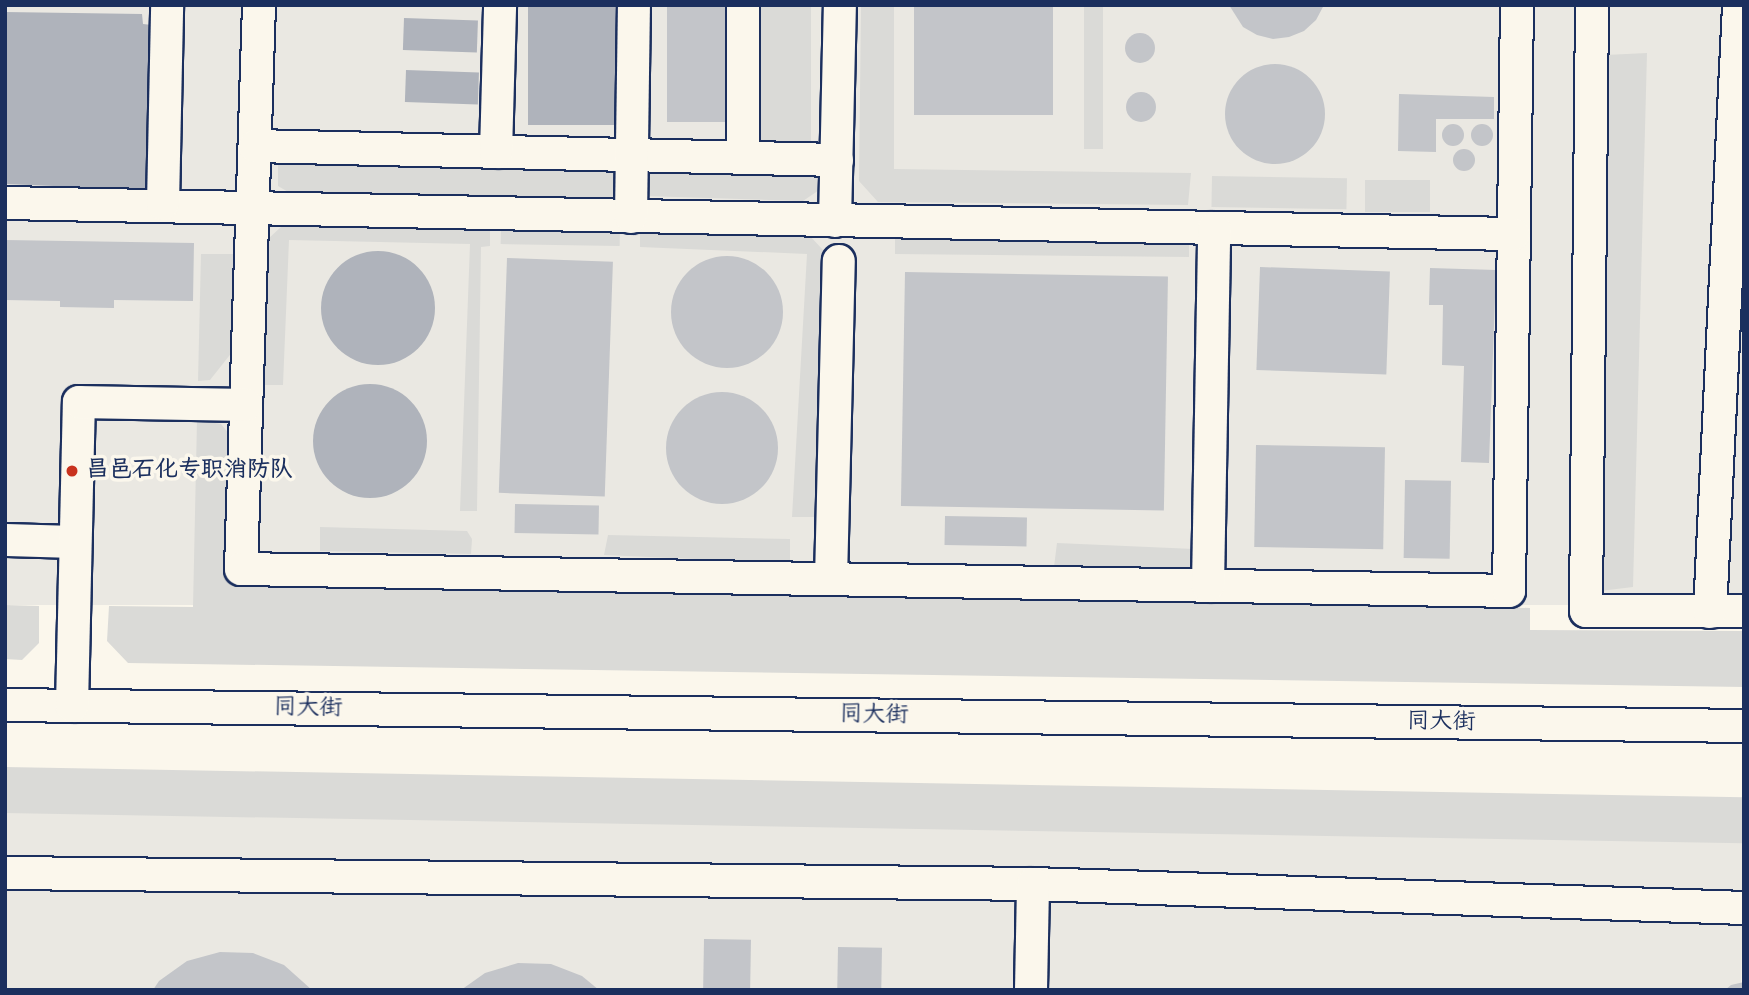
<!DOCTYPE html>
<html>
<head>
<meta charset="utf-8">
<style>
  body { margin:0 }
  #map { position:relative; width:1749px; height:995px; overflow:hidden; background:#fbf7ec; font-family:"Indie Flower","LXGW WenKai TC",sans-serif }
  div>[style] { position:absolute }
  [style*='--x'] { left:calc(var(--x)*1px); top:calc(var(--y)*1px); width:calc(var(--w)*1px); rotate:calc(var(--a)*1deg) }
  .built>* { inset:0; background:#eae8e2; transform-origin:0 0 }
  .green>* { inset:0; background:#dadad7; transform-origin:0 0 }
  .water>* { inset:0; background:#afb3bb; transform-origin:0 0 }
  .round { border-radius:50% }
  .building>* { inset:0; background:#c3c5c9; transform-origin:0 0 }
  .roads { filter:drop-shadow(2px 0 #1b2f5e) drop-shadow(-2px 0 #1b2f5e) drop-shadow(0 2px #1b2f5e) drop-shadow(0 -2px #1b2f5e) }
  .minor>* { height:32px; margin:-16px; padding:0 16px; transform-origin:16px; border-radius:16px; background:#fbf7ec }
  .dots>* { width:19px; height:19px; translate:-50% -50%; box-sizing:border-box; border:4px solid #fbf7ec; border-radius:50% }
  span { translate:-50% -50%; white-space:nowrap; text-align:center; line-height:1.15; -webkit-text-stroke:7px #fbf7ec; paint-order:stroke }
  .poi-label { font-size:23px; color:#1b2f5e; font-weight:700 }
  .left { translate:0 -50%; text-align:left }
  .street-label { font-size:23px; color:#1b2f5e }
  .frame { position:absolute; inset:0; border:7px solid #1b2f5e; pointer-events:none }
</style>
</head>
<body>
<div id="map">
  <div class="built">
    <div style="left:5px;top:5px;width:1739px;height:600px"></div>
    <div style="left:5px;top:811px;width:1739px;height:179px;rotate:1deg"></div>
  </div>
  <div class="green">
    <div style="left:753px;top:5px;width:58px;height:142px"></div>
    <div style="clip-path:polygon(861px 5px,894px 5px,894px 169px,1191px 173px,1188px 205px,878px 202px,859px 181px)"></div>
    <div style="left:1084px;top:5px;width:19px;height:144px"></div>
    <div style="clip-path:polygon(1647px 53px,1633px 587px,1600px 591px,1606px 55px)"></div>
    <div style="clip-path:polygon(278px 160px,619px 167px,619px 201px,290px 193px,278px 186px)"></div>
    <div style="clip-path:polygon(645px 166px,825px 171px,825px 186px,803px 201px,645px 196px)"></div>
    <div style="left:1212px;top:176px;width:135px;height:31px;rotate:1deg"></div>
    <div style="left:1365px;top:180px;width:65px;height:32px"></div>
    <div style="clip-path:polygon(300px 221px,490px 227px,490px 246px,481px 247px,477px 511px,460px 511px,470px 244px,289px 240px,283px 385px,263px 385px,268px 239px,282px 226px)"></div>
    <div style="left:501px;top:225px;width:119px;height:19px;rotate:1deg"></div>
    <div style="clip-path:polygon(640px 230px,792px 232px,809px 235px,823px 250px,827px 273px,818px 517px,792px 517px,807px 254px,640px 247px)"></div>
    <div style="clip-path:polygon(895px 233px,1189px 239px,1189px 257px,895px 254px)"></div>
    <div style="clip-path:polygon(201px 254px,237px 254px,233px 351px,210px 380px,198px 381px)"></div>
    <div style="clip-path:polygon(197px 420px,221px 424px,230px 435px,230px 579px,1530px 608px,1530px 630px,1744px 631px,1744px 687px,128px 663px,107px 641px,109px 606px,193px 607px)"></div>
    <div style="clip-path:polygon(320px 527px,467px 531px,472px 539px,471px 554px,320px 551px)"></div>
    <div style="clip-path:polygon(608px 535px,790px 539px,790px 563px,604px 555px)"></div>
    <div style="clip-path:polygon(1057px 543px,1194px 549px,1193px 570px,1054px 567px)"></div>
    <div style="clip-path:polygon(5px 605px,39px 606px,39px 643px,22px 660px,5px 659px)"></div>
    <div style="left:5px;top:767px;width:1739px;height:46px;rotate:1deg"></div>
  </div>
  <div class="water">
    <div style="left:528px;top:5px;width:92px;height:120px"></div>
    <div style="clip-path:polygon(5px 12px,142px 14px,143px 24px,152px 25px,151px 190px,5px 184px)"></div>
    <div style="left:404px;top:18px;width:74px;height:32px;rotate:2deg"></div>
    <div style="left:406px;top:70px;width:73px;height:32px;rotate:2deg"></div>
    <div class="round" style="left:321px;top:251px;width:114px;height:114px"></div>
    <div class="round" style="left:313px;top:384px;width:114px;height:114px"></div>
  </div>
  <div class="building">
    <div style="left:667px;top:5px;width:61px;height:117px"></div>
    <div style="left:914px;top:5px;width:139px;height:110px"></div>
    <div style="clip-path:polygon(1229px 5px,1324px 5px,1316px 20px,1304px 31px,1289px 37px,1273px 39px,1257px 35px,1243px 27px)"></div>
    <div class="round" style="left:1125px;top:33px;width:30px;height:30px"></div>
    <div class="round" style="left:1225px;top:64px;width:100px;height:100px"></div>
    <div class="round" style="left:1126px;top:92px;width:30px;height:30px"></div>
    <div style="clip-path:polygon(1399px 94px,1494px 97px,1494px 119px,1436px 119px,1436px 152px,1398px 151px)"></div>
    <div class="round" style="left:1442px;top:124px;width:22px;height:22px"></div>
    <div class="round" style="left:1471px;top:124px;width:22px;height:22px"></div>
    <div class="round" style="left:1453px;top:149px;width:22px;height:22px"></div>
    <div style="clip-path:polygon(5px 240px,194px 243px,193px 301px,114px 300px,114px 308px,60px 307px,60px 301px,5px 300px)"></div>
    <div class="round" style="left:671px;top:256px;width:112px;height:112px"></div>
    <div style="left:507px;top:258px;width:106px;height:235px;rotate:2deg"></div>
    <div style="left:1260px;top:267px;width:130px;height:103px;rotate:2deg"></div>
    <div style="clip-path:polygon(1430px 268px,1496px 270px,1489px 463px,1461px 462px,1464px 366px,1442px 365px,1443px 305px,1429px 305px)"></div>
    <div style="left:905px;top:272px;width:263px;height:234px;rotate:1deg"></div>
    <div class="round" style="left:666px;top:392px;width:112px;height:112px"></div>
    <div style="left:1256px;top:445px;width:129px;height:102px;rotate:1deg"></div>
    <div style="left:1405px;top:480px;width:46px;height:78px;rotate:1deg"></div>
    <div style="left:515px;top:504px;width:84px;height:29px;rotate:1deg"></div>
    <div style="left:945px;top:516px;width:82px;height:29px;rotate:1deg"></div>
    <div style="left:704px;top:939px;width:47px;height:51px;rotate:1deg"></div>
    <div style="left:838px;top:947px;width:44px;height:43px;rotate:1deg"></div>
    <div style="clip-path:polygon(220px 952px,253px 953px,284px 965px,312px 990px,153px 990px,159px 981px,187px 961px)"></div>
    <div style="clip-path:polygon(518px 963px,551px 964px,582px 976px,599px 990px,461px 990px,485px 973px)"></div>
    <div style="clip-path:polygon(1744px 982px,1744px 990px,1725px 990px,1731px 985px)"></div>
  </div>
  <div class="roads">
    <div class="minor">
      <div style="--x:259;--y:5;--w:564;--a:91.83"></div>
      <div style="--x:241;--y:569;--w:1268;--a:0.99"></div>
      <div style="--x:1509;--y:591;--w:586;--a:-89.22"></div>
      <div style="--x:743;--y:5;--w:153;--a:90"></div>
      <div style="--x:1592;--y:5;--w:606;--a:90.57"></div>
      <div style="--x:1586;--y:611;--w:158;--a:0"></div>
      <div style="--x:255;--y:146;--w:582;--a:1.38"></div>
      <div style="--x:496;--y:152;--w:147;--a:-88.4"></div>
      <div style="--x:5;--y:203;--w:1509;--a:1.18"></div>
      <div style="--x:163;--y:204;--w:199;--a:-88.8"></div>
      <div style="--x:631;--y:217;--w:212;--a:-89.2"></div>
      <div style="--x:835;--y:221;--w:216;--a:-88.7"></div>
      <div style="--x:5;--y:540;--w:70;--a:1.6"></div>
      <div style="--x:831;--y:579;--w:318;--a:-88.6"></div>
      <div style="--x:1208;--y:586;--w:358;--a:-89"></div>
      <div style="--x:1710;--y:612;--w:608;--a:-87.26"></div>
      <div style="--x:5;--y:705;--w:1739;--a:0.69"></div>
      <div style="--x:72;--y:706;--w:304;--a:-88.7"></div>
      <div style="--x:79;--y:402;--w:167;--a:1"></div>
      <div style="--x:5;--y:873;--w:1028;--a:0.61"></div>
      <div style="--x:1033;--y:884;--w:711;--a:1.93"></div>
      <div style="--x:1031;--y:990;--w:106;--a:-88.9"></div>
    </div>
  </div>
  <div class="dots">
    <div style="left:72px;top:471px;background:#c8321e"></div>
  </div>
  <div class="poi-label">
    <span class="left" style="left:86px;top:471px">昌邑石化专职消防队</span>
  </div>
  <div class="street-label">
    <span style="left:308px;top:709px;rotate:1deg">同大街</span>
    <span style="left:874px;top:716px;rotate:1deg">同大街</span>
    <span style="left:1441px;top:723px;rotate:1deg">同大街</span>
  </div>
  <div class="frame"></div>
</div>
</body>
</html>
